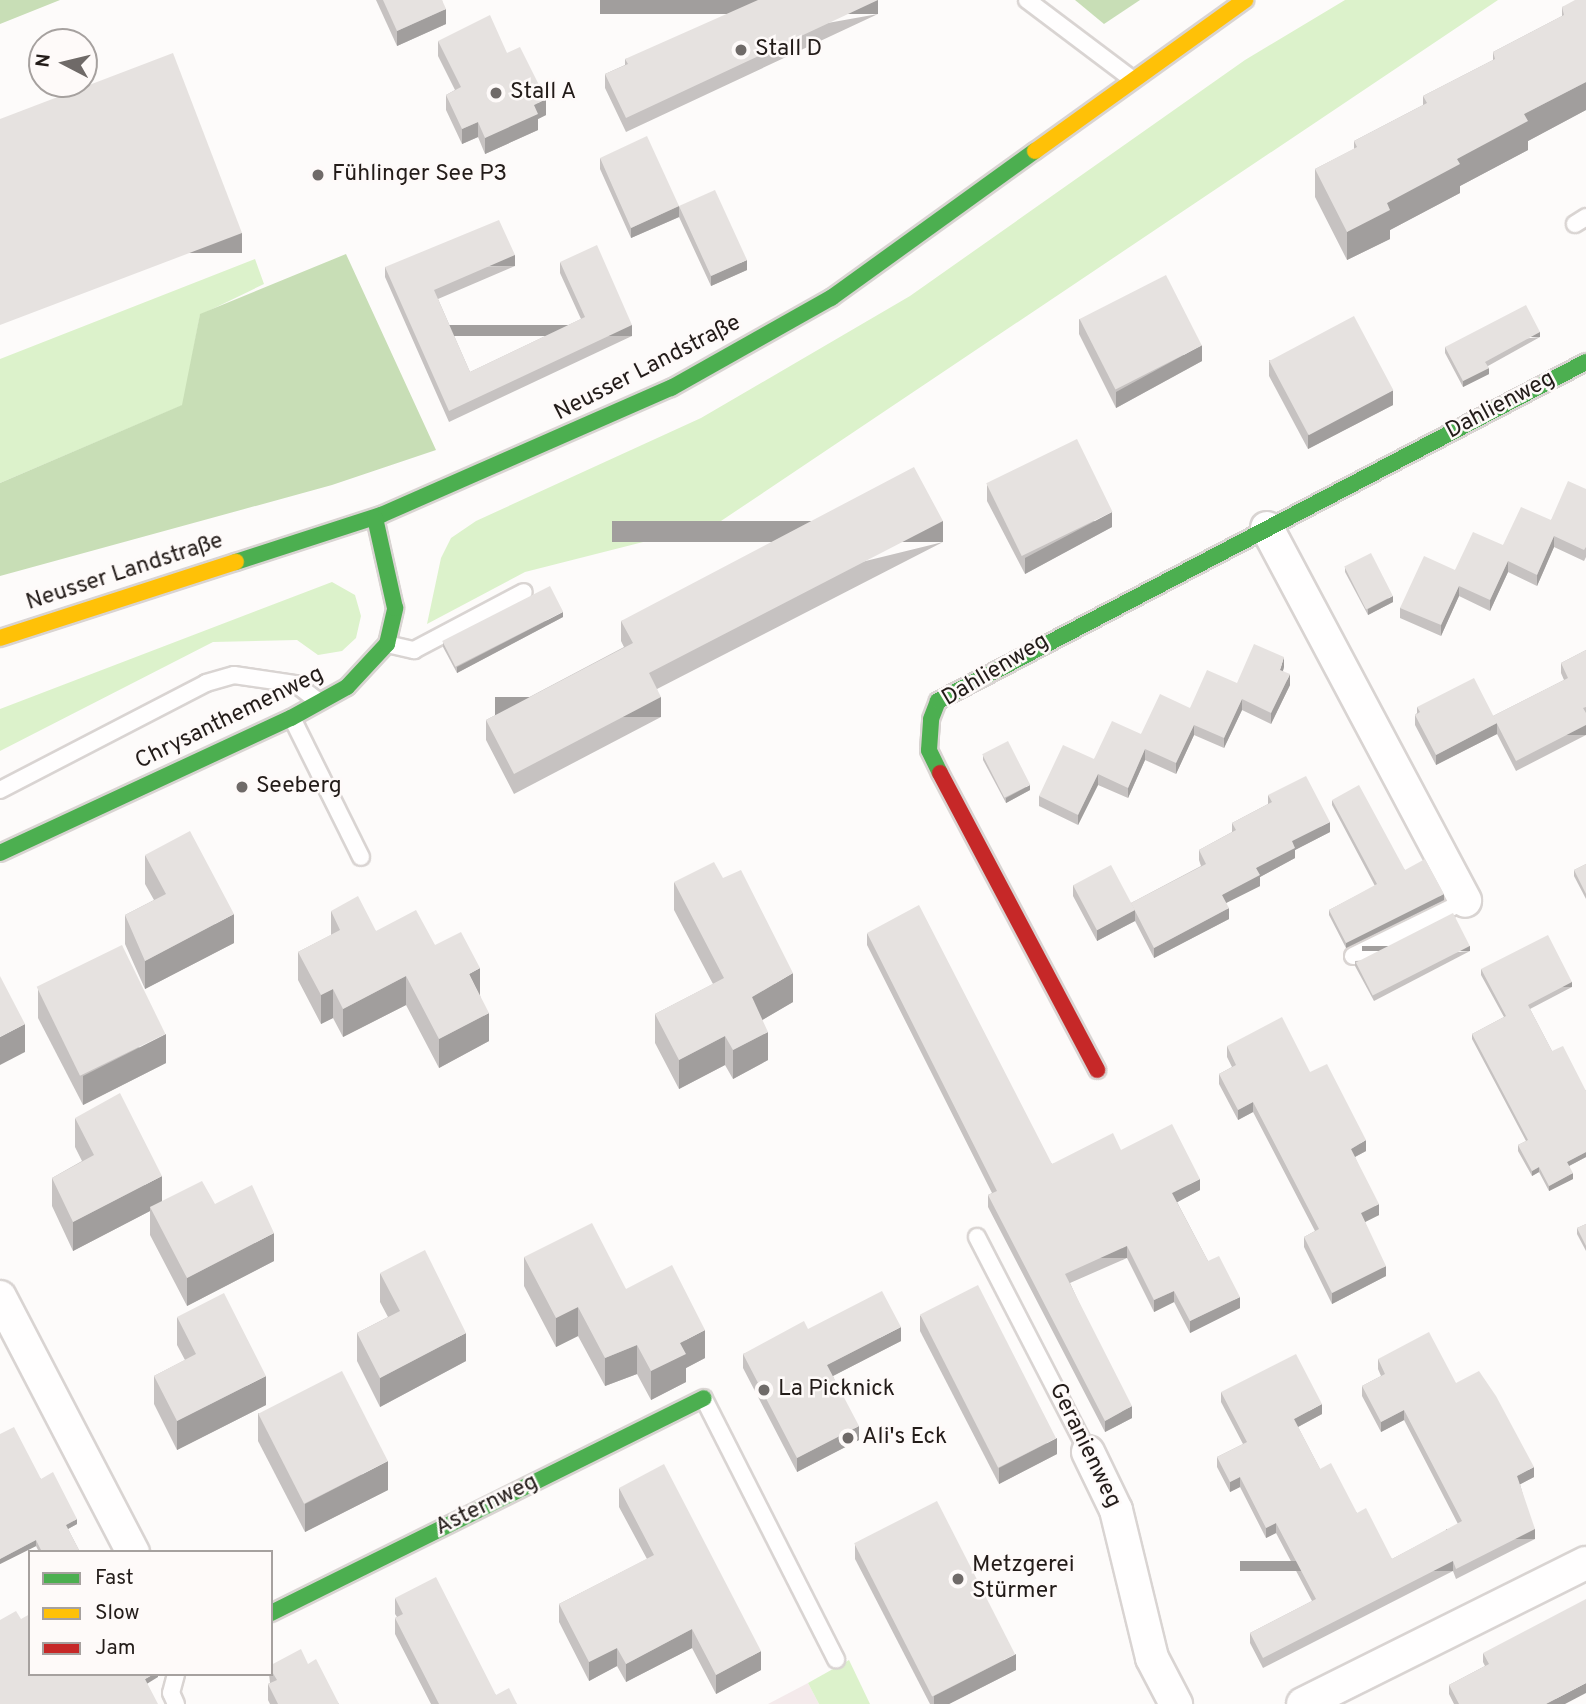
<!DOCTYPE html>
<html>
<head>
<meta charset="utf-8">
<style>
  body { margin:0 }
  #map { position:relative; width:1586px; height:1704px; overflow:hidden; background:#fdfbfa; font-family:Overpass,sans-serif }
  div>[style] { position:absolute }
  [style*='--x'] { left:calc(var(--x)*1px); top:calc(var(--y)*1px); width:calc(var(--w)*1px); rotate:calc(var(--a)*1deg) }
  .education>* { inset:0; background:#f4eaeb }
  .green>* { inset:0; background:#dcf2cb }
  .forest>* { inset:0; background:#c8deb6 }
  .roads { filter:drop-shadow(2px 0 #d9d4d2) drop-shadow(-2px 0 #d9d4d2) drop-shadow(0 2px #d9d4d2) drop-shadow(0 -2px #d9d4d2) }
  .lane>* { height:16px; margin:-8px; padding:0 8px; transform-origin:8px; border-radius:8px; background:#fffefe }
  .street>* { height:32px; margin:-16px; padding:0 16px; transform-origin:16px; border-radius:16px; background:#fffefe }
  .fast>* { height:16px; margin:-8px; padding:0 8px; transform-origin:8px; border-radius:8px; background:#4caf50 }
  .slow>* { height:16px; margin:-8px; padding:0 8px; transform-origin:8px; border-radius:8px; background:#ffc107 }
  .jam>* { height:16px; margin:-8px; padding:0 8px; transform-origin:8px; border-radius:8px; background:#c62828 }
  .wall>* { inset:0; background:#c6c2c1 }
  .shaded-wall>* { inset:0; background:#a19e9d; transform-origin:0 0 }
  .building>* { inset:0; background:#e6e2e0; transform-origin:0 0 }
  .dots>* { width:19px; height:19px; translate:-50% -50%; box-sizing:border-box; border:4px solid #fefaf9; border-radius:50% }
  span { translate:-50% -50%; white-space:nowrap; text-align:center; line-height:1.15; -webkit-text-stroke:5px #fefaf9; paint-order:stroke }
  .poi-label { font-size:23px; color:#231c19 }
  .left { translate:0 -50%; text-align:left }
  .street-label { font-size:23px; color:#231c19 }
  .legend { position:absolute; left:28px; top:1550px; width:245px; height:126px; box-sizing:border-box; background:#fefaf9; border:2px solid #a6a19f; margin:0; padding:9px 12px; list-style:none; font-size:21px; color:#231c19 }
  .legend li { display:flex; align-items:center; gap:14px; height:35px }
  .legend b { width:35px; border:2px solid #a6a19f }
  .north { position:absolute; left:28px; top:28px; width:70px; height:70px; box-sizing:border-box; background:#fefaf9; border:2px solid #a6a19f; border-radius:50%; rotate:277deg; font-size:19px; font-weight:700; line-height:28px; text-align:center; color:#231c19 }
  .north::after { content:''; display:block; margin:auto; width:24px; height:32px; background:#6f6a68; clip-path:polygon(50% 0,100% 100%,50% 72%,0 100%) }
</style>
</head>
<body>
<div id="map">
  <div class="education">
    <div style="clip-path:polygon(808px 1683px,819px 1704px,768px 1704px)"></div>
  </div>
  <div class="green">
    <div style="clip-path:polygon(1345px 0,1498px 0,718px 523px,525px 572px,427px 624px,441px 558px,451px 538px,476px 521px,701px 418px,910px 296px,1245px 60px)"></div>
    <div style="clip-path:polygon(255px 259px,264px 284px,200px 315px,183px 405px,0 483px,0 359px)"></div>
    <div style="clip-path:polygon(332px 582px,355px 595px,361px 616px,356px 638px,342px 651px,318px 655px,297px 640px,213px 642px,0 751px,0 709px)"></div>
    <div style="clip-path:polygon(849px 1660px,870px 1704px,819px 1704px,808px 1683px)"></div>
  </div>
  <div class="forest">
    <div style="clip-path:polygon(0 0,60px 0,0 24px)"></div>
    <div style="clip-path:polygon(1075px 0,1140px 0,1104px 24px)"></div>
    <div style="clip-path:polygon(346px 254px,436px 450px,332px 485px,0 576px,0 483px,182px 405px,200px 314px)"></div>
  </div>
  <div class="roads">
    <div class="lane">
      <div style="--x:1027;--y:0;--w:131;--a:37"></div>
      <div style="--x:1575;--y:224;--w:13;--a:-32"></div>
      <div style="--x:387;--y:644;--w:28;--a:13"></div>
      <div style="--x:414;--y:650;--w:124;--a:-27.8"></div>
      <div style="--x:292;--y:718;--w:155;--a:63.6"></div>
      <div style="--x:0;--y:790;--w:232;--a:-27.4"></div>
      <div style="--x:206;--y:683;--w:29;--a:-16"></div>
      <div style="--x:234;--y:675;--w:63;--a:8.3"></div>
      <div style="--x:296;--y:684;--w:29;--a:38"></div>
      <div style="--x:1353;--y:956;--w:125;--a:-26.2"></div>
      <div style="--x:977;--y:1237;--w:242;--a:62.7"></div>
      <div style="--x:704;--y:1399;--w:292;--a:63.1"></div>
      <div style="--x:176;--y:1704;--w:12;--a:-114"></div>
      <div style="--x:171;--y:1693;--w:20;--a:-75"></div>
    </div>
    <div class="street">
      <div style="--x:1267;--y:528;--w:422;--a:62"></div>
      <div style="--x:0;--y:1297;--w:288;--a:62.5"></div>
      <div style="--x:1088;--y:1452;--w:64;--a:64.2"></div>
      <div style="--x:1116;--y:1510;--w:152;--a:76.3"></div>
      <div style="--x:1152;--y:1658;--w:52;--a:62.4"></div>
      <div style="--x:1303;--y:1704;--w:316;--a:-26.5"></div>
    </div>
    <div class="fast">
      <div style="--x:236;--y:562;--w:152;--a:-18"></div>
      <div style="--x:381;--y:515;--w:317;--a:-23.7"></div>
      <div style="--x:671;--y:388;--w:184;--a:-29.4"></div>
      <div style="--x:831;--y:298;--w:251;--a:-35.8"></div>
      <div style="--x:940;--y:773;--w:25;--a:-116"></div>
      <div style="--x:929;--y:750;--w:31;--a:-86"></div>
      <div style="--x:931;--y:719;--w:19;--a:-69"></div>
      <div style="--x:938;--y:701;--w:731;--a:-27.62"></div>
      <div style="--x:0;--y:853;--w:321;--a:-24.9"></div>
      <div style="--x:291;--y:718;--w:64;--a:-29"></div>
      <div style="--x:347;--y:687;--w:59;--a:-47.1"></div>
      <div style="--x:387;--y:644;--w:37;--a:-77"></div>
      <div style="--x:395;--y:608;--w:92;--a:-102.5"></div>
      <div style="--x:271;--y:1613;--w:483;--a:-26.4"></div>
    </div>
    <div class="slow">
      <div style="--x:1035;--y:151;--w:259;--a:-35.7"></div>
      <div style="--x:0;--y:638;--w:248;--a:-17.9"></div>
    </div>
    <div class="jam">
      <div style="--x:940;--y:773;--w:336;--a:62.1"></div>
    </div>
  </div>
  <div class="wall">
    <div style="clip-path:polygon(376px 0,442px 0,446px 24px,397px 46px)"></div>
    <div style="clip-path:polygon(1586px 0,1586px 110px,1528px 141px,1528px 150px,1460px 186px,1460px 193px,1390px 230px,1390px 239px,1347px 260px,1315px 197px,1315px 169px,1354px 149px,1354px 141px,1423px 105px,1423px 96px,1493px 60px,1493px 52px,1562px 16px,1562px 7px)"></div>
    <div style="clip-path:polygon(878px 14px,626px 132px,605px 88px,605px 74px,625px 65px,625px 59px)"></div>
    <div style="clip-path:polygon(438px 41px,507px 53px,546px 115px,538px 119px,538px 130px,485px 154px,478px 137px,462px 144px,446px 110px,446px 95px,455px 90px,438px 56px)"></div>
    <div style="clip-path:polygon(600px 158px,679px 206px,747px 270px,711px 286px,679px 217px,631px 238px,600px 169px)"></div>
    <div style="clip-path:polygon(560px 262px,632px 336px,449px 422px,385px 277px,385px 267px,515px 266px,438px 299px,470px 372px,581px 319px,560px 273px)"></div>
    <div style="clip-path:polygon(1079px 319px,1202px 361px,1116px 408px,1079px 334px)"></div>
    <div style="clip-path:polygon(1540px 337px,1488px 366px,1489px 374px,1463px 387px,1445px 353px,1445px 347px)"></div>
    <div style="clip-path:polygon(1269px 360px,1393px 405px,1308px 449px,1269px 376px)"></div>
    <div style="clip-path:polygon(987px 485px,1112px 527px,1025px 574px,987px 501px)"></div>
    <div style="clip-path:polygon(1586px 489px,1586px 557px,1584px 561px,1554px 547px,1537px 586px,1508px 572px,1490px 611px,1459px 596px,1441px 636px,1400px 618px,1400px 608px,1455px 570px,1551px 520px)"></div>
    <div style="clip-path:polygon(943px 542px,657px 689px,661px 717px,514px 794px,486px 740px,486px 720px,624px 647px,621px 641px,621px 621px)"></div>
    <div style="clip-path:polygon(1345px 567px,1393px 602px,1368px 615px,1345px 572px)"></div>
    <div style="clip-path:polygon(563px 617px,457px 673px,443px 647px,443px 642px)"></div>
    <div style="clip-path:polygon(1586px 650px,1586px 735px,1516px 771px,1497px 734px,1436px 765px,1415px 725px,1415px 715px,1417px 713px,1417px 707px,1493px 716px,1564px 680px,1561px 673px,1561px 663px)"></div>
    <div style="clip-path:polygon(1284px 667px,1283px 671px,1290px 685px,1271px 724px,1242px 710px,1224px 748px,1194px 735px,1176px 774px,1145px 760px,1128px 798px,1098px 785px,1078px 825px,1039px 806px,1039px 796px,1094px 759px,1190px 708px)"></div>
    <div style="clip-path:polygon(983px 755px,1030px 790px,1006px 803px,983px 760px)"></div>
    <div style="clip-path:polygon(1268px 795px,1330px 832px,1295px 850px,1295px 858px,1260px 877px,1260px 886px,1226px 903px,1229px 919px,1154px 958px,1135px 921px,1097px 941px,1073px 896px,1073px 885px,1131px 903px,1201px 866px,1199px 860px,1199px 850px,1232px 832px,1232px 823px,1268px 804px)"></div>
    <div style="clip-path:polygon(1332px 800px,1405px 870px,1444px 900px,1346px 948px,1329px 915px,1329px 910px,1375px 886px,1332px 805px)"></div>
    <div style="clip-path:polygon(145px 855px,234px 943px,145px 989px,125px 944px,125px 915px,154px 900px,145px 884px)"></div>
    <div style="clip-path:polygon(1586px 864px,1586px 899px,1574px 876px,1574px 870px)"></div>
    <div style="clip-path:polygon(674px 882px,793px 1002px,762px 1020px,768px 1060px,733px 1079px,725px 1065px,679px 1089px,655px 1043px,655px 1014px,713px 984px,674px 910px)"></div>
    <div style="clip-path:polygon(331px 911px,376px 931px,435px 945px,480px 995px,489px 1041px,439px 1068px,406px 1005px,343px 1037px,333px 1018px,321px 1024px,298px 980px,298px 952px,331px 935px)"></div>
    <div style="clip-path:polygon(867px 933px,1052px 1164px,1121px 1150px,1200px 1190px,1177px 1202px,1208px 1261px,1240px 1308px,1190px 1333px,1174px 1302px,1154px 1312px,1127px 1258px,1070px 1283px,1132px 1418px,1105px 1432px,988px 1207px,988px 1195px,992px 1193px,867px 945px)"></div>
    <div style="clip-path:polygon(1470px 951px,1374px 1001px,1355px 966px,1355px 961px)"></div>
    <div style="clip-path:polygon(1481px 969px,1572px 987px,1530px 1009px,1552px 1051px,1586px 1091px,1586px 1157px,1569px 1166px,1573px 1179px,1549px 1191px,1539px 1172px,1532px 1176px,1518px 1151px,1518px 1145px,1526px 1141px,1472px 1039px,1472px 1034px,1504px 1017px,1481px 975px)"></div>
    <div style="clip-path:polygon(38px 989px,166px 1063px,83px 1105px,38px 1018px)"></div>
    <div style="clip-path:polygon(1227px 1046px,1310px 1072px,1366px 1151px,1355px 1157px,1379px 1215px,1365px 1222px,1386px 1276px,1332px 1304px,1304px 1247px,1304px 1237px,1315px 1231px,1253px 1112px,1238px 1120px,1219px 1084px,1219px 1074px,1232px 1067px,1227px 1057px)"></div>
    <div style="clip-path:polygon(75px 1118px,162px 1201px,215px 1204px,274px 1261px,187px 1306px,150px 1235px,150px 1211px,73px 1251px,52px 1206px,52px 1178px,82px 1161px,75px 1147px)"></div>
    <div style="clip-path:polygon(1586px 1224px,1586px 1251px,1577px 1234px,1577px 1228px)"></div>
    <div style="clip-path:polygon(524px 1257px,626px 1289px,705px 1358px,686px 1368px,686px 1382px,651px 1400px,637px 1374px,605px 1386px,578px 1336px,556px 1347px,524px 1286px)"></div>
    <div style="clip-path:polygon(380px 1273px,466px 1361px,380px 1407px,357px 1361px,357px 1333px,388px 1317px,380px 1302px)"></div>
    <div style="clip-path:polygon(920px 1315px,1057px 1454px,999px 1484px,920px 1331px)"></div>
    <div style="clip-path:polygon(177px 1317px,266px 1405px,177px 1450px,154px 1404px,154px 1376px,185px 1360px,177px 1345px)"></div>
    <div style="clip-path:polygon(808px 1329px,901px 1341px,833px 1376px,859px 1440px,797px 1472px,743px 1368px,743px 1354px)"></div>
    <div style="clip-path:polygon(1378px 1359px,1456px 1383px,1534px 1477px,1520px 1484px,1535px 1539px,1456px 1579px,1453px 1571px,1263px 1668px,1250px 1643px,1250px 1633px,1312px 1601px,1276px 1533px,1266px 1538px,1240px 1487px,1230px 1492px,1217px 1467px,1217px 1457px,1243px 1444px,1221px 1402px,1221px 1392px,1322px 1414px,1298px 1427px,1320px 1469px,1357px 1513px,1392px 1559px,1458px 1524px,1404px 1420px,1381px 1432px,1362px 1396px,1362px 1386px,1381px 1376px,1378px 1369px)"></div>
    <div style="clip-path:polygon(258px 1413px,388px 1490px,305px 1532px,258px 1441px)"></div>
    <div style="clip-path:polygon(0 1434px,41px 1479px,77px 1524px,68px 1529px,80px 1552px,39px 1552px,36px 1546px,0 1564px)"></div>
    <div style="clip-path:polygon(619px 1488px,761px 1670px,716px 1694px,692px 1648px,626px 1682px,617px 1666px,589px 1681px,559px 1622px,559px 1604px,647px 1559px,619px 1507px)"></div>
    <div style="clip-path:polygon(855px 1544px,1016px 1670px,949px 1704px,930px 1704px,855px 1559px)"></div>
    <div style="clip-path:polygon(395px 1598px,496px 1695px,517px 1704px,431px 1704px,395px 1634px,395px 1618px,397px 1617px,395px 1614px)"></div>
    <div style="clip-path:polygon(1483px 1653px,1565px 1704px,1454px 1704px,1449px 1694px,1449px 1685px,1485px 1666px,1483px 1662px)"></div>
    <div style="clip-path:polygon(308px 1664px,339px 1704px,270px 1704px,268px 1700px,268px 1684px,270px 1683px,269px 1674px,271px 1674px,271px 1665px)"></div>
  </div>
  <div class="shaded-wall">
    <div style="left:878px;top:0;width:14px;height:278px;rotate:90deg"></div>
    <div style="clip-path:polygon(446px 9px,446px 24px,397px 46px,397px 31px)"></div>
    <div style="clip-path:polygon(1586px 82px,1586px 110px,1528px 141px,1528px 150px,1460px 186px,1460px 193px,1390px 230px,1390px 239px,1347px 260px,1347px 232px,1387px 203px,1457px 159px,1524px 114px)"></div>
    <div style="clip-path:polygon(546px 99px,546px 115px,538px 119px,538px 130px,485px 154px,485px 138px,534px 105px)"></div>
    <div style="clip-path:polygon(478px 122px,478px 137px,462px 144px,462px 129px)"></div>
    <div style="clip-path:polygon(679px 206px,679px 217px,631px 238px,631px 228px)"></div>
    <div style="left:242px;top:233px;width:20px;height:259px;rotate:90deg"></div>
    <div style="left:515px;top:255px;width:11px;height:88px;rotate:90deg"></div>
    <div style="clip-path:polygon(747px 260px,747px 270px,711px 286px,711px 276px)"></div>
    <div style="left:632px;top:325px;width:11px;height:202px;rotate:90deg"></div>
    <div style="left:1540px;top:332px;width:5px;height:63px;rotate:90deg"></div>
    <div style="clip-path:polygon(1202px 345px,1202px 361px,1116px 408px,1116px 392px)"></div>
    <div style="clip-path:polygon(1489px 368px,1489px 374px,1463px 387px,1463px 381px)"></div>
    <div style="clip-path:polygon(1393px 390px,1393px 405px,1308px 449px,1308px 433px)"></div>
    <div style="clip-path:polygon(1112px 512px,1112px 527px,1025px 574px,1025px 558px)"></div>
    <div style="left:943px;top:521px;width:21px;height:331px;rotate:90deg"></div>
    <div style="clip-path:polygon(1554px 536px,1554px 547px,1537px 586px,1537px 575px)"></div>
    <div style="clip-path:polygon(1508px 561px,1508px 572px,1490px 611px,1490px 600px)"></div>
    <div style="clip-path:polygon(1459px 586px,1459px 596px,1441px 636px,1441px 625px)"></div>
    <div style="clip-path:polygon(1393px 596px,1393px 602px,1368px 615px,1368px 609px)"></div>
    <div style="clip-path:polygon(563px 612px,563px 617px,457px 673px,457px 667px)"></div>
    <div style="clip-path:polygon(1284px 657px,1284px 667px,1280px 680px,1280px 670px)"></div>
    <div style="clip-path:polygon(1290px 674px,1290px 685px,1271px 724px,1271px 713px)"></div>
    <div style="left:661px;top:697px;width:20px;height:166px;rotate:90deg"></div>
    <div style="clip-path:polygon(1242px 699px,1242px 710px,1224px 748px,1224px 738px)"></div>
    <div style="clip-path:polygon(1497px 723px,1497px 734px,1436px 765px,1436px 755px)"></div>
    <div style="clip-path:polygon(1194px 725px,1194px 735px,1176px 774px,1176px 763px)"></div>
    <div style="left:1586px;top:725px;width:10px;height:79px;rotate:90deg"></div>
    <div style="clip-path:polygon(1145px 749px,1145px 760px,1128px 798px,1128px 788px)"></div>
    <div style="clip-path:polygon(1098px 774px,1098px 785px,1078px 825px,1078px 815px)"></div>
    <div style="clip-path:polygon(1030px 785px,1030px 790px,1006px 803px,1006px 798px)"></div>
    <div style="clip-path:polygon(1330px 822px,1330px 832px,1295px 850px,1295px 858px,1260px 877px,1260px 886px,1222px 905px,1222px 895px,1256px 868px,1292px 841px)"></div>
    <div style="clip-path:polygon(1444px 894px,1444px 900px,1346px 948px,1346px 943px)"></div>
    <div style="clip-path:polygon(1229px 908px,1229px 919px,1154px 958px,1154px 948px)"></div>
    <div style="clip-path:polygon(1135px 910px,1135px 921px,1097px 941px,1097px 930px)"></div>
    <div style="clip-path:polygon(234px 914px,234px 943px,145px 989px,145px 961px)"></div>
    <div style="left:1470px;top:946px;width:5px;height:108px;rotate:90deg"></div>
    <div style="clip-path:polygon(480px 968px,480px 997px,469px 974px)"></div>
    <div style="clip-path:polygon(793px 973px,793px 1002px,752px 1026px,752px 997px)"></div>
    <div style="clip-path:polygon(406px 976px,406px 1005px,343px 1037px,343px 1009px)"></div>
    <div style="left:1572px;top:982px;width:5px;height:50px;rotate:90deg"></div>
    <div style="clip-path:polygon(333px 989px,333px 1018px,321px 1024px,321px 995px)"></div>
    <div style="clip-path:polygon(489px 1013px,489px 1041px,439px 1068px,439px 1039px)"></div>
    <div style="clip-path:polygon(25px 1024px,25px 1052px,0 1065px,0 1037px)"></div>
    <div style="clip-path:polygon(768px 1032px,768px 1060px,733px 1079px,733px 1050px)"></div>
    <div style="clip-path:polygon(166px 1034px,166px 1063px,83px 1105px,83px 1076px)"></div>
    <div style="clip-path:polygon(725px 1036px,725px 1065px,679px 1089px,679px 1060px)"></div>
    <div style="clip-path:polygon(1253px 1102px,1253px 1112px,1238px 1120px,1238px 1110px)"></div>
    <div style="clip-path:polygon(1366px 1140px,1366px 1151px,1351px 1159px,1351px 1149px)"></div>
    <div style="clip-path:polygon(1586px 1152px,1586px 1157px,1567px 1167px,1567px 1162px)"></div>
    <div style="clip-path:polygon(1539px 1167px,1539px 1172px,1532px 1176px,1532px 1171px)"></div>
    <div style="clip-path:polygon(1573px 1173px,1573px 1179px,1549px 1191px,1549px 1186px)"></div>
    <div style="clip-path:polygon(162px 1176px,162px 1205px,150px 1207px,150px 1211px,73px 1251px,73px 1222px)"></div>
    <div style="clip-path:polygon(1200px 1179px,1200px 1190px,1172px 1205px,1172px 1193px)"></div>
    <div style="clip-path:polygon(1379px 1204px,1379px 1215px,1361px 1224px,1361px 1213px)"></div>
    <div style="clip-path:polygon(274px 1233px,274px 1261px,187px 1306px,187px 1278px)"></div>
    <div style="left:1127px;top:1246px;width:12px;height:68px;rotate:90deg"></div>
    <div style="clip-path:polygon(1386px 1266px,1386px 1276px,1332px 1304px,1332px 1293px)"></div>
    <div style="clip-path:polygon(1174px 1291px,1174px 1302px,1154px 1312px,1154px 1300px)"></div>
    <div style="clip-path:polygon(1240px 1297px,1240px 1308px,1190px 1333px,1190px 1321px)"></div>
    <div style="clip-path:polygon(578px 1307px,578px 1336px,556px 1347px,556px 1318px)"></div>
    <div style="clip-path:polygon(901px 1327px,901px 1341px,827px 1379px,827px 1365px)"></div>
    <div style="clip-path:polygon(705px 1330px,705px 1358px,686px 1368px,686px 1382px,651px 1400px,651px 1371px,680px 1343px)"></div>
    <div style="clip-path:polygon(466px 1333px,466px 1361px,380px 1407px,380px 1378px)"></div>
    <div style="clip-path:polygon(637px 1345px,637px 1374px,605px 1386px,605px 1358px)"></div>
    <div style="clip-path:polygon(266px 1376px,266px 1405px,177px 1450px,177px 1421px)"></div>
    <div style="clip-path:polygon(1322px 1404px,1322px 1414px,1294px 1429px,1294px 1419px)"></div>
    <div style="clip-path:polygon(1132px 1406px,1132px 1418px,1105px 1432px,1105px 1421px)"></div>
    <div style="clip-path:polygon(1404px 1410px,1404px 1420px,1381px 1432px,1381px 1422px)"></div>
    <div style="clip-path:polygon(859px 1426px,859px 1440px,797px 1472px,797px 1458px)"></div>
    <div style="clip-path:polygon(1057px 1438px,1057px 1454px,999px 1484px,999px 1468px)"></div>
    <div style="clip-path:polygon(388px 1461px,388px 1490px,305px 1532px,305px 1504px)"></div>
    <div style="clip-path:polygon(1534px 1467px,1534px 1477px,1517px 1486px,1517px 1476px)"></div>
    <div style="clip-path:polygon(1240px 1477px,1240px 1487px,1230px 1492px,1230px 1482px)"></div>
    <div style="clip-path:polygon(77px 1519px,77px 1524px,66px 1530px,66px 1525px)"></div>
    <div style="clip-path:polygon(1276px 1523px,1276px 1533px,1266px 1538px,1266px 1528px)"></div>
    <div style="left:1535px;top:1529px;width:10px;height:89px;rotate:90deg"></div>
    <div style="clip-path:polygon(36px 1540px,36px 1546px,0 1564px,0 1559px)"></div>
    <div style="left:1453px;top:1561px;width:10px;height:213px;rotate:90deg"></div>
    <div style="clip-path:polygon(692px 1629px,692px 1648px,626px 1682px,626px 1664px)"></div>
    <div style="clip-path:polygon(617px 1648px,617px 1666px,589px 1681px,589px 1662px)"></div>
    <div style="clip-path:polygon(761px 1651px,761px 1670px,716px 1694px,716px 1675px)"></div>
    <div style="clip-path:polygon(1016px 1654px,1016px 1670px,949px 1704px,934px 1704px,934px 1696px)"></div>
    <div style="clip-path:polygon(154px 1674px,158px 1674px,158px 1677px,145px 1685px,145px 1679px)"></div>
    <div style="clip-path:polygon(1586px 1683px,1586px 1693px,1565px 1704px,1546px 1704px)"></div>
  </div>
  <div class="building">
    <div style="clip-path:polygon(383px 0,442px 0,446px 9px,397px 31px)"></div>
    <div style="clip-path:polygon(758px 0,878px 0,626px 118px,605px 74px,628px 64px,625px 59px)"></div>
    <div style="clip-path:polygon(1575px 0,1586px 0,1586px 82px,1524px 114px,1528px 121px,1457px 159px,1460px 164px,1387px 203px,1390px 210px,1347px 232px,1315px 169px,1357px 147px,1354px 141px,1427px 103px,1423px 96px,1495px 59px,1493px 52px,1564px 15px,1562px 7px)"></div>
    <div style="clip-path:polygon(490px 15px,507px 53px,520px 47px,546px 99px,534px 105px,538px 114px,485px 138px,478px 122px,462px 129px,446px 95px,461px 87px,438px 41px)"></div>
    <div style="clip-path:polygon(173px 53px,242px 233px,0 325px,0 119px)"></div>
    <div style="clip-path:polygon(647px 136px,679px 206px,715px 190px,747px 260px,711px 276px,679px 206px,631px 228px,600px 158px)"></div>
    <div style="clip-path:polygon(499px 220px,515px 255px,434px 290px,470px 372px,585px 317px,560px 262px,597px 245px,632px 325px,449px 411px,385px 267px)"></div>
    <div style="left:1166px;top:275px;width:79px;height:97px;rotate:63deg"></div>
    <div style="clip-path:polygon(1526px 305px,1540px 332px,1485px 362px,1489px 368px,1463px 381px,1445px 347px)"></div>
    <div style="left:1354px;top:316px;width:84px;height:96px;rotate:62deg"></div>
    <div style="left:1077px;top:439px;width:81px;height:101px;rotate:64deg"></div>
    <div style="clip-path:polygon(914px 467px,943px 521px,649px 673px,661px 697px,514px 774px,486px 720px,633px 643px,621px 621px)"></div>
    <div style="clip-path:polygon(1568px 481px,1586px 489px,1586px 547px,1584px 550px,1554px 536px,1537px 575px,1508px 561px,1490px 600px,1459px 586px,1441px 625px,1400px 608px,1424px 556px,1455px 570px,1473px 532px,1503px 545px,1521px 507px,1551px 520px)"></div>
    <div style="left:1371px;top:553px;width:48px;height:30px;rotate:63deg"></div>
    <div style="left:550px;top:586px;width:29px;height:121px;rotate:63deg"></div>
    <div style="clip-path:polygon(1254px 644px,1284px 657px,1280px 670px,1290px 674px,1271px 713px,1242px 699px,1224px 738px,1194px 725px,1176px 763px,1145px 749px,1128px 788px,1098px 774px,1078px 815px,1039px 796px,1063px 745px,1094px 759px,1112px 721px,1141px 734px,1160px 694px,1190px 708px,1207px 670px,1237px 683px)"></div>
    <div style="clip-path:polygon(1586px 650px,1586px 707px,1583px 708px,1586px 713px,1586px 725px,1516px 761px,1493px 716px,1568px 678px,1561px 663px)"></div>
    <div style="clip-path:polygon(1474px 678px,1497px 723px,1436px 755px,1415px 715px,1420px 712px,1417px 707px)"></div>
    <div style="left:1008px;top:741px;width:49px;height:29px;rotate:63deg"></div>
    <div style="clip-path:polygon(1306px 776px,1330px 822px,1292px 841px,1295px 848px,1256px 868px,1260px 875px,1222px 895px,1229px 908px,1154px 948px,1131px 903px,1206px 864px,1199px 850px,1236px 830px,1232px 823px,1272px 802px,1268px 795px)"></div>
    <div style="clip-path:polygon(1359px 785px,1405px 870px,1425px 859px,1444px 894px,1346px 943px,1329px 910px,1377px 884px,1332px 800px)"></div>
    <div style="clip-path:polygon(190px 831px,234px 914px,145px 961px,125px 915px,166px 894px,145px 855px)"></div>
    <div style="clip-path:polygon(714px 862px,723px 878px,741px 870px,793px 973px,752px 997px,768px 1032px,733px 1050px,725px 1036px,679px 1060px,655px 1014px,724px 978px,674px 882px)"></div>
    <div style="clip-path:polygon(1586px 864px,1586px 894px,1574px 870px)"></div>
    <div style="left:1111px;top:865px;width:51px;height:43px;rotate:62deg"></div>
    <div style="clip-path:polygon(358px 896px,376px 931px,416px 910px,435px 945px,461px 932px,480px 968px,469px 974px,489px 1013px,439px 1039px,406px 976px,343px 1009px,333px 989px,321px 995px,298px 952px,340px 930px,331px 911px)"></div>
    <div style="clip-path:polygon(919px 905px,1052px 1164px,1113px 1133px,1121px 1150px,1172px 1124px,1200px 1179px,1172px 1193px,1208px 1261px,1219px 1256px,1240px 1297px,1190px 1321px,1174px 1291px,1154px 1300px,1127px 1246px,1065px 1274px,1132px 1406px,1105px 1421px,988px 1195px,997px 1191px,867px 933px)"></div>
    <div style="left:1453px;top:913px;width:37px;height:109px;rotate:63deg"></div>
    <div style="clip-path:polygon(1548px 935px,1572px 982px,1528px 1005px,1552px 1051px,1563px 1046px,1586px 1091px,1586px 1152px,1567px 1162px,1573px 1173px,1549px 1186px,1539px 1167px,1532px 1171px,1518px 1145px,1528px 1140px,1472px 1034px,1506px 1016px,1481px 969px)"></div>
    <div style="left:122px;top:945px;width:99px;height:95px;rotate:64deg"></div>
    <div style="clip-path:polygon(0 976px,25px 1024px,0 1037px)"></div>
    <div style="clip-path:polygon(1282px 1017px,1310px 1072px,1327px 1064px,1366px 1140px,1351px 1149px,1379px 1204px,1361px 1213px,1386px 1266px,1332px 1293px,1304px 1237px,1319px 1229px,1253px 1102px,1238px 1110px,1219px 1074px,1236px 1065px,1227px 1046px)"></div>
    <div style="clip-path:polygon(120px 1093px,162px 1176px,73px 1222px,52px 1178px,94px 1155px,75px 1118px)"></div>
    <div style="clip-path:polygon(202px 1181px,215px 1204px,252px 1185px,274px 1233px,187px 1278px,150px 1207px)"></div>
    <div style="clip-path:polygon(592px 1223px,626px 1289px,672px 1265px,705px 1330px,680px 1343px,686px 1354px,651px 1371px,637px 1345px,605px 1358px,578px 1307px,556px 1318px,524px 1257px)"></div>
    <div style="clip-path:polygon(1586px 1224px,1586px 1246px,1577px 1228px)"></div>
    <div style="clip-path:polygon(425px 1250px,466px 1333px,380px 1378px,357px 1333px,400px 1311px,380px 1273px)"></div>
    <div style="left:978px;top:1285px;width:172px;height:65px;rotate:63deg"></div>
    <div style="clip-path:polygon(882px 1291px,901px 1327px,827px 1365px,859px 1426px,797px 1458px,743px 1354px,804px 1321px,808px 1329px)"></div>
    <div style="clip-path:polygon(224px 1293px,266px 1376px,177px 1421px,154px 1376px,196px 1354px,177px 1317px)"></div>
    <div style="clip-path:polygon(1429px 1332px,1456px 1383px,1479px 1371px,1496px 1396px,1534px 1467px,1517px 1476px,1535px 1529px,1456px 1569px,1453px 1561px,1263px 1658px,1250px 1633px,1316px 1599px,1276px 1523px,1266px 1528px,1240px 1477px,1230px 1482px,1217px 1457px,1247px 1442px,1221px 1392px,1296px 1354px,1322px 1404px,1294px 1419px,1320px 1469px,1331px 1463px,1357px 1513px,1366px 1508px,1392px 1559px,1462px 1521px,1404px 1410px,1381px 1422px,1362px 1386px,1385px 1374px,1378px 1359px)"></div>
    <div style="left:342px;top:1371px;width:101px;height:94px;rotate:63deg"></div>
    <div style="clip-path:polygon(14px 1427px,41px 1479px,53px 1472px,77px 1519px,66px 1525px,80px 1552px,42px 1552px,36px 1540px,0 1559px,0 1434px)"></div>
    <div style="clip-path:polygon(664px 1464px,761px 1651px,716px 1675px,692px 1629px,626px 1664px,617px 1648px,589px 1662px,559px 1604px,654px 1555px,619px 1488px)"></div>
    <div style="left:937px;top:1501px;width:172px;height:93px;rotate:63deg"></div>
    <div style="clip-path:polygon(436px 1577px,496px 1695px,509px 1688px,517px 1704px,439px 1704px,395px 1618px,403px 1614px,395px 1598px)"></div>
    <div style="clip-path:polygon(1586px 1599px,1586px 1683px,1546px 1704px,1459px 1704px,1449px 1685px,1489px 1664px,1483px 1653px)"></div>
    <div style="clip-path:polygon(16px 1611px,21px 1619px,30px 1614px,30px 1674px,154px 1674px,145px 1679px,158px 1704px,0 1704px,0 1620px)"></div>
    <div style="clip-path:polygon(301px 1649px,308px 1664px,316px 1659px,339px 1704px,278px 1704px,268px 1684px,277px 1680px,271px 1670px,271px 1665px)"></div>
  </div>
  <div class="dots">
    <div style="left:741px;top:50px;background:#6f6a68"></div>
    <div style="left:496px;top:93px;background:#6f6a68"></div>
    <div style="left:318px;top:175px;background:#6f6a68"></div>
    <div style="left:242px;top:787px;background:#6f6a68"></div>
    <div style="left:764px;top:1390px;background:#6f6a68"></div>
    <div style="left:848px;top:1438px;background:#6f6a68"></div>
    <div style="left:958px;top:1579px;background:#6f6a68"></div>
  </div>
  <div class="poi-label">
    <span class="left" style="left:755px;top:50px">Stall D</span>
    <span class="left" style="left:510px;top:93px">Stall A</span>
    <span class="left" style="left:332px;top:175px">Fühlinger See P3</span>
    <span class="left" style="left:256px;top:787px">Seeberg</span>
    <span class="left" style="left:778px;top:1390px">La Picknick</span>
    <span class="left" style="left:862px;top:1438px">Ali's Eck</span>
    <span class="left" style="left:972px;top:1579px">Metzgerei<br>Stürmer</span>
  </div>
  <div class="street-label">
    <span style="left:648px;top:369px;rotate:-27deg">Neusser Landstraße</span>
    <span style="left:1501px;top:406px;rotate:-28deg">Dahlienweg</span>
    <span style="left:125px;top:573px;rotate:-18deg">Neusser Landstraße</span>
    <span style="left:996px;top:671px;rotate:-31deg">Dahlienweg</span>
    <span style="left:230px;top:719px;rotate:-26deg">Chrysanthemenweg</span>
    <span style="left:1084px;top:1446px;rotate:64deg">Geranienweg</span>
    <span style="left:487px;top:1506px;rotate:-26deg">Asternweg</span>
  </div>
  <ul class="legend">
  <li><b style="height:9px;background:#4caf50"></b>Fast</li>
  <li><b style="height:9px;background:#ffc107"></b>Slow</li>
  <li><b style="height:9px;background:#c62828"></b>Jam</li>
  </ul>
  <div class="north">N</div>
</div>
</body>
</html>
